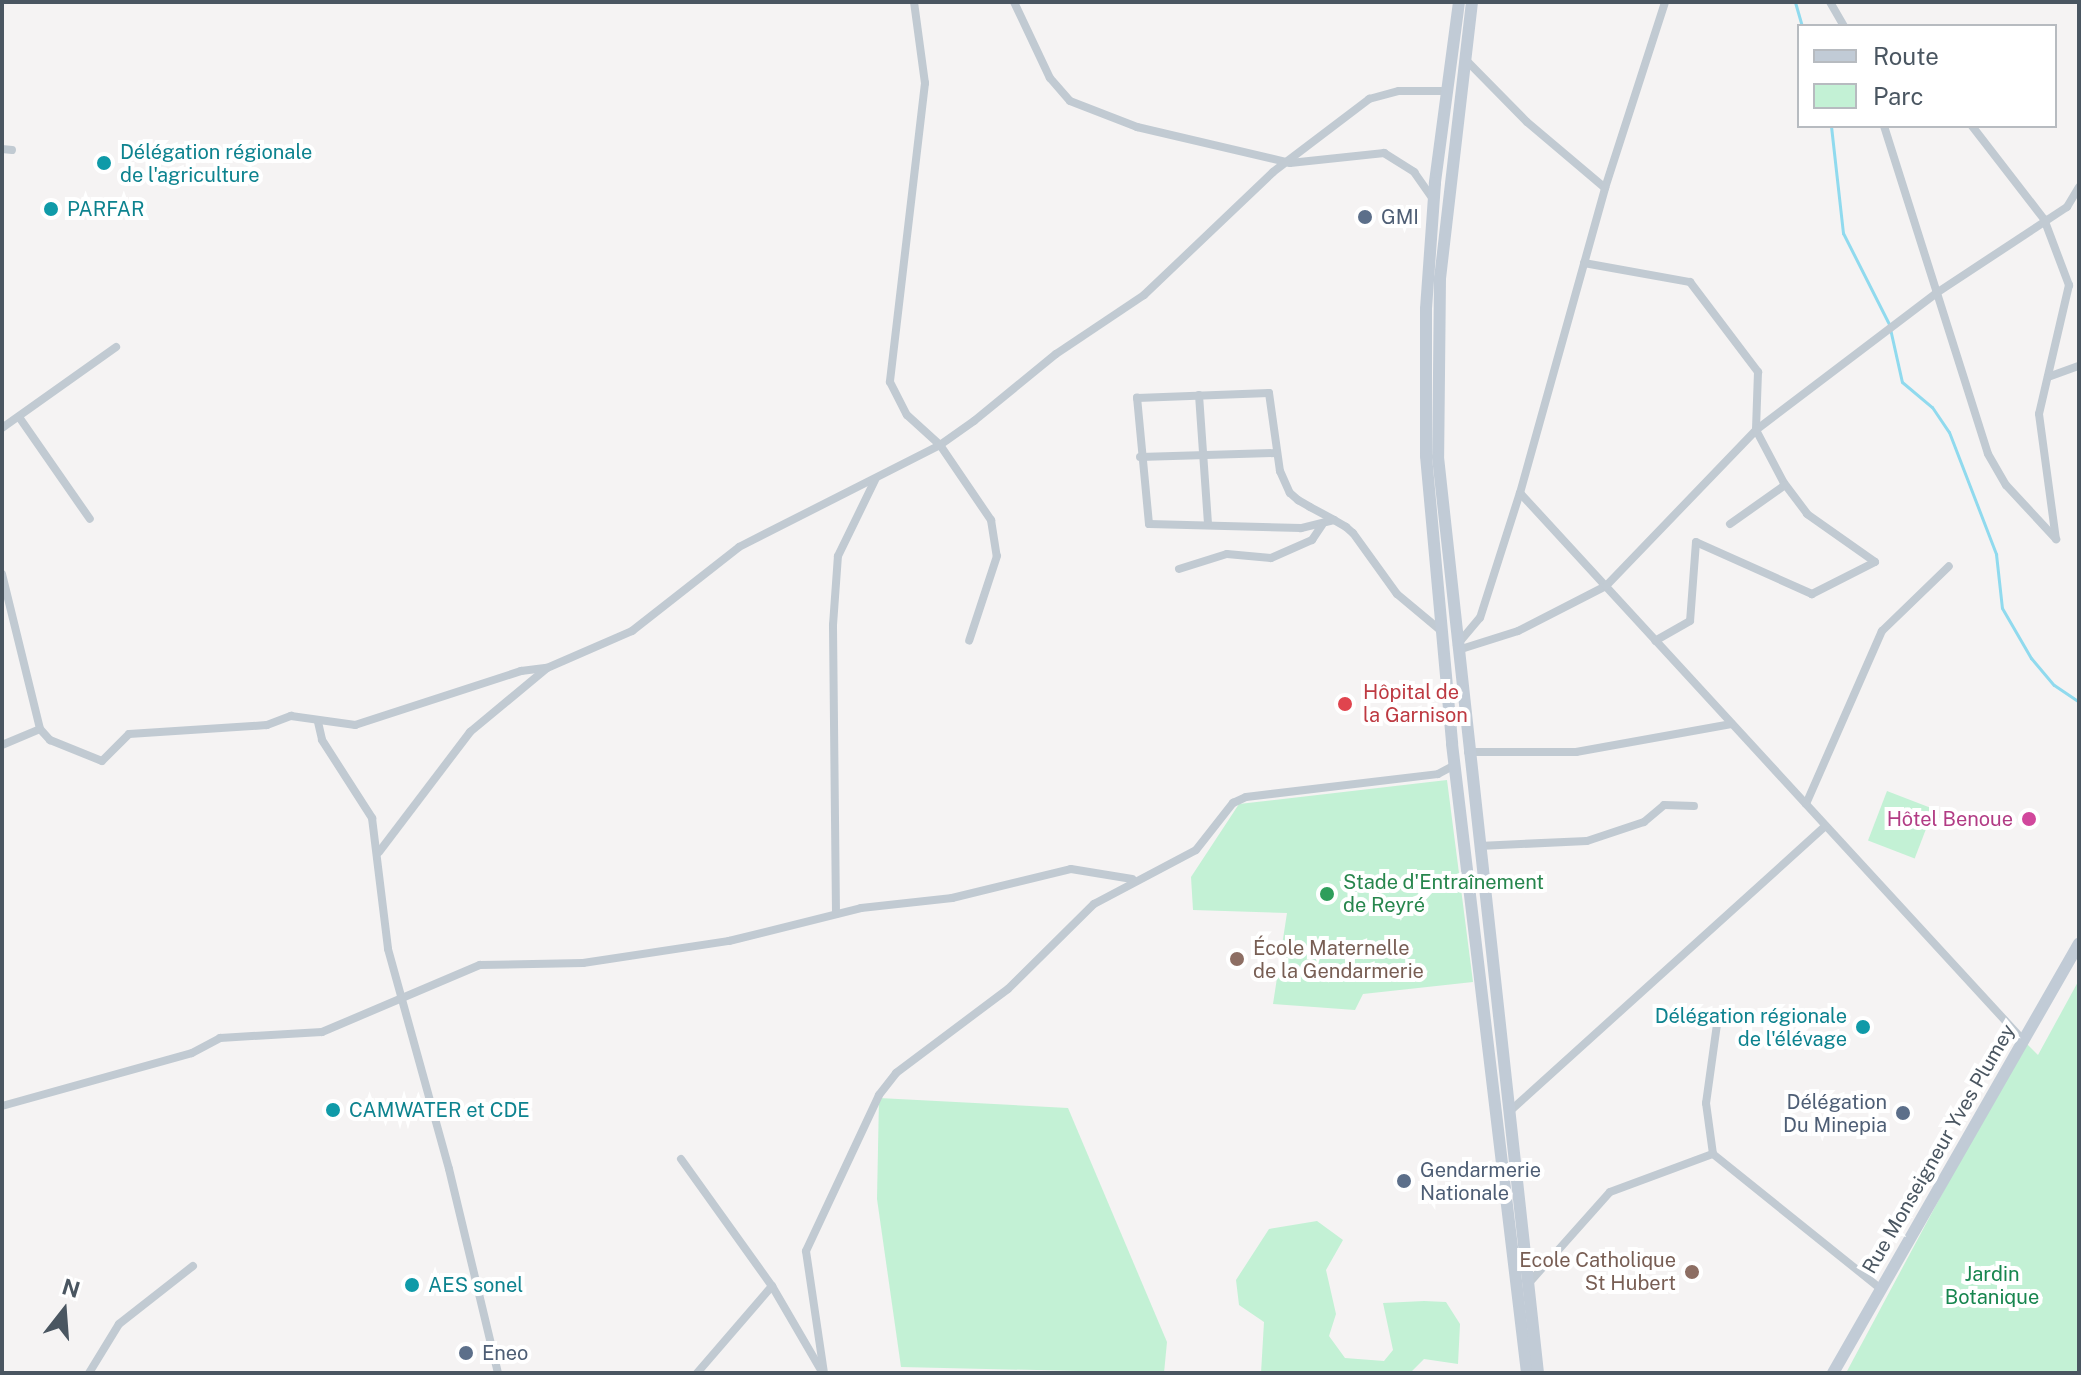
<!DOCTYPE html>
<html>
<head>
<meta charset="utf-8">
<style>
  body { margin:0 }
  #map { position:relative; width:2081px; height:1375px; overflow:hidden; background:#f5f3f3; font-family:"Public Sans",sans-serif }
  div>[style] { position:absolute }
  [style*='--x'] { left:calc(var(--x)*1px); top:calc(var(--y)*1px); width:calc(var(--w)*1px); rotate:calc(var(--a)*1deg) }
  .green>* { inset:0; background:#c3f1d5; transform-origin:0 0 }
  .stream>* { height:3px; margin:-1.5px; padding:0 1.5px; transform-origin:1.5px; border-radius:1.5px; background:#90daee }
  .street>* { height:8px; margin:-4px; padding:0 4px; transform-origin:4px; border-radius:4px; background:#c1cad2 }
  .secondary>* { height:12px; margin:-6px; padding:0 6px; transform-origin:6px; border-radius:6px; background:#c1cbd6 }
  .dots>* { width:22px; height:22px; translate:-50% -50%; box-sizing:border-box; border:4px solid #fff; border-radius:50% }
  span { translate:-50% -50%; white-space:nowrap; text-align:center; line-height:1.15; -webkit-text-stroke:8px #fff; paint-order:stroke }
  .culture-label { font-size:20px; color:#0d838f }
  .left { translate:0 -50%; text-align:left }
  .right { translate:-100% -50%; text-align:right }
  .service-label { font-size:20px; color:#4e5e75 }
  .health-label { font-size:20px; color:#be3a42 }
  .hotel-label { font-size:20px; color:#b23c85 }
  .leisure-label { font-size:20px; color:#27864d }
  .education-label { font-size:20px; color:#785e54 }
  .street-label { font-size:20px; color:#4a5661 }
  .park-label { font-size:20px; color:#17864f }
  .frame { position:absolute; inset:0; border:4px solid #4a5661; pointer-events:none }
  .legend { position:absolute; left:1797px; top:24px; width:260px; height:104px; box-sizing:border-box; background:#fff; border:2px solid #b7bbc0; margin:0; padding:10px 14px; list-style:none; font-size:24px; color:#4a5661 }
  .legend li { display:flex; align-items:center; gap:16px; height:40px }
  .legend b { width:40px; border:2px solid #b7bbc0 }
  .north { position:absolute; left:24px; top:1271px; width:80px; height:80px; -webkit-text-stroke:6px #fff; paint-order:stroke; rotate:17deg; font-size:22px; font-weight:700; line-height:32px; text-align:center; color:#4a5661 }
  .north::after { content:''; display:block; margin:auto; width:28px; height:36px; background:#4a5661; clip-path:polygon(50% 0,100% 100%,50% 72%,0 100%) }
</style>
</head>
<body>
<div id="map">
  <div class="green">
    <div style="clip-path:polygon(1447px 780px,1473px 982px,1363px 994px,1355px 1010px,1273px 1004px,1287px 913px,1193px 910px,1191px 877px,1239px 804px)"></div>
    <div style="left:1887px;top:791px;width:50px;height:53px;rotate:21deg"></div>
    <div style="clip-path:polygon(2079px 980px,2079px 1373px,1846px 1373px,2024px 1041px,2038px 1055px)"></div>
    <div style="clip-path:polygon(879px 1098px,1068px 1108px,1167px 1342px,1164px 1373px,901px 1367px,877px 1199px)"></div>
    <div style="clip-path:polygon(1317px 1221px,1343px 1240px,1326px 1270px,1336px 1314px,1329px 1336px,1345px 1358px,1384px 1361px,1393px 1350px,1383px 1303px,1424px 1301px,1446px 1302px,1460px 1324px,1458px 1364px,1424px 1359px,1410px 1373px,1261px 1373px,1264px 1322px,1239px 1305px,1236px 1280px,1269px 1229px)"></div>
  </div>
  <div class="stream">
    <div style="--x:1795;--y:2;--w:25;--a:74"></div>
    <div style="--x:1831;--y:126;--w:108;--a:83.6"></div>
    <div style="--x:1843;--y:233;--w:102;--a:63.2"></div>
    <div style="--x:1889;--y:324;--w:59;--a:77.4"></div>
    <div style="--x:1902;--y:382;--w:39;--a:40"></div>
    <div style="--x:1932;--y:407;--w:30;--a:56"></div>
    <div style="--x:1949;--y:432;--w:131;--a:68.9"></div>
    <div style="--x:1996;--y:554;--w:54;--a:83.7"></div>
    <div style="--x:2002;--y:608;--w:58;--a:59.9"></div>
    <div style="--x:2031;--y:658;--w:35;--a:50"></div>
    <div style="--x:2054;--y:685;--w:30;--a:34"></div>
  </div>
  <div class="street">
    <div style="--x:914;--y:2;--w:82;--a:82.3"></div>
    <div style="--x:925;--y:83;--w:301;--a:96.7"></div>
    <div style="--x:890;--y:382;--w:37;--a:63"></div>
    <div style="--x:907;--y:415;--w:45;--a:42.3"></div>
    <div style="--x:940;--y:445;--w:91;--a:55.8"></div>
    <div style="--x:991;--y:520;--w:36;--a:81"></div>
    <div style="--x:997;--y:556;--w:89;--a:108.2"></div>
    <div style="--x:1014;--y:2;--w:84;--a:64.7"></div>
    <div style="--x:1050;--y:78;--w:30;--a:49"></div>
    <div style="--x:1070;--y:101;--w:72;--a:21.2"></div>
    <div style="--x:1137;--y:127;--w:157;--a:13.2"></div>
    <div style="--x:1290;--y:163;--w:95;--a:-6.1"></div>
    <div style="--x:1384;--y:153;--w:36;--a:32"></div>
    <div style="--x:1414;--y:172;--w:33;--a:55"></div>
    <div style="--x:1830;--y:2;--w:28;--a:60"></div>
    <div style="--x:1465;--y:59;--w:88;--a:45.5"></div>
    <div style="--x:1527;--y:122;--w:102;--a:40.2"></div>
    <div style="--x:1884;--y:126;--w:344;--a:72.4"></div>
    <div style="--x:1988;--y:454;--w:36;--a:60"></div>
    <div style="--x:2006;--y:485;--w:74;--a:47.2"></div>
    <div style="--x:1972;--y:126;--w:118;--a:52.3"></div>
    <div style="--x:2044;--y:219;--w:71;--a:69.3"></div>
    <div style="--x:2069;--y:285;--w:132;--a:103.1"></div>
    <div style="--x:2039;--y:414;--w:126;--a:82.3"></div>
    <div style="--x:2;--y:149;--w:10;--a:6"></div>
    <div style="--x:1584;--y:263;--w:108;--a:10.2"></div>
    <div style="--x:1690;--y:282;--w:113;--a:52.9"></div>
    <div style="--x:1758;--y:372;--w:58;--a:92"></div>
    <div style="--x:1756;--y:430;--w:60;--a:62.2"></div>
    <div style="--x:1784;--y:483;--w:39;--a:53"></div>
    <div style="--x:1807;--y:514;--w:83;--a:35.2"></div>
    <div style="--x:1875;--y:562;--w:71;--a:153.1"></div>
    <div style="--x:1812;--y:594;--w:127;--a:-155.9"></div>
    <div style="--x:1696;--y:542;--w:79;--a:94.3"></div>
    <div style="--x:1690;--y:621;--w:40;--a:150.3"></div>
    <div style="--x:2048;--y:377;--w:33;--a:-20"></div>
    <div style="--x:1199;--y:395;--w:128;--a:86"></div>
    <div style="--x:19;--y:417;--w:124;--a:55.2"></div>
    <div style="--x:2;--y:428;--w:140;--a:-35.4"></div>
    <div style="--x:1140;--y:457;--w:137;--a:-1.7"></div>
    <div style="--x:1520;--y:493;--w:745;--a:47.4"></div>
    <div style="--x:1334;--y:520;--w:34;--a:166"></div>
    <div style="--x:1301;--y:528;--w:152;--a:-178.5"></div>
    <div style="--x:1149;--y:524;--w:127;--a:-95.4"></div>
    <div style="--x:1137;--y:398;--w:132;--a:-2.2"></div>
    <div style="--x:1269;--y:393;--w:79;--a:82"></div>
    <div style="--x:1280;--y:471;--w:24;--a:66"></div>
    <div style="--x:1290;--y:493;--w:11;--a:41"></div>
    <div style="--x:1298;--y:500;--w:14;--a:30"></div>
    <div style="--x:1310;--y:507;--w:27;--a:28"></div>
    <div style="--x:1334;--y:520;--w:14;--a:30"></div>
    <div style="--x:1346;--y:527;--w:9;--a:41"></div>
    <div style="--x:1353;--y:533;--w:75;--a:54.2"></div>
    <div style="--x:1397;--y:594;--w:56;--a:39.9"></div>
    <div style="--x:1730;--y:524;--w:67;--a:-35.3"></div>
    <div style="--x:1179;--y:569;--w:50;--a:-17.4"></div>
    <div style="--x:1227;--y:554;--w:44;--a:5.2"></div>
    <div style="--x:1271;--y:558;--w:45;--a:-23.7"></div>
    <div style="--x:1312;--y:540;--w:18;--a:-56"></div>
    <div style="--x:2;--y:574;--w:160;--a:76.2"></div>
    <div style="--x:1457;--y:645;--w:35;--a:-50"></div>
    <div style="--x:1480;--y:618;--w:131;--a:-72.3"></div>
    <div style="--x:1520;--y:493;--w:317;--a:-74.4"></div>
    <div style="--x:1605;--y:188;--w:195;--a:-72.1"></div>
    <div style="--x:1458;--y:650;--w:63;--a:-17.6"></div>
    <div style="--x:1518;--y:631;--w:99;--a:-27.1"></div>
    <div style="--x:1606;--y:586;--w:216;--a:-46.1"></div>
    <div style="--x:1756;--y:430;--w:225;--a:-37.2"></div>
    <div style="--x:1935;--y:294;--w:158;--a:-33.4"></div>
    <div style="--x:2067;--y:207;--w:23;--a:-59"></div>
    <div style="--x:318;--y:722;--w:18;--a:77"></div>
    <div style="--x:322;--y:740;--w:93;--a:57.3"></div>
    <div style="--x:372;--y:818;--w:132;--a:83"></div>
    <div style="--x:388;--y:949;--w:228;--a:74.5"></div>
    <div style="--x:449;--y:1169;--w:210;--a:76.5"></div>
    <div style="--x:2;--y:745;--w:41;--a:-22.8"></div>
    <div style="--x:40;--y:729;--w:15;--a:48"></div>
    <div style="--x:50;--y:740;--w:56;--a:22"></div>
    <div style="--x:102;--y:761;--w:38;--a:-45"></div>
    <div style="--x:129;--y:734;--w:138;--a:-3.7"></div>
    <div style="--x:267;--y:725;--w:26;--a:-21"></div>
    <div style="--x:291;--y:716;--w:65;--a:8"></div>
    <div style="--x:355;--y:725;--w:175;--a:-18"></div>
    <div style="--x:521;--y:671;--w:26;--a:-7"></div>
    <div style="--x:547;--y:668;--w:93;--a:-23.5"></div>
    <div style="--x:632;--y:631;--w:136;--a:-38.1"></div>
    <div style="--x:739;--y:547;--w:225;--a:-26.9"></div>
    <div style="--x:940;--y:445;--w:42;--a:-35.2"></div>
    <div style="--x:974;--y:421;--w:106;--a:-39.3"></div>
    <div style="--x:1056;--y:354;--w:106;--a:-33.8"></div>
    <div style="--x:1144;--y:295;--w:178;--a:-43.6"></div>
    <div style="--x:1273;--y:172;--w:121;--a:-37.2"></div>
    <div style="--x:1369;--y:99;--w:31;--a:-15"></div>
    <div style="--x:1399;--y:91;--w:48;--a:0"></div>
    <div style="--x:1468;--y:752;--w:108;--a:0"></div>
    <div style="--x:1576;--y:752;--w:158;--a:-10.2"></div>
    <div style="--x:1806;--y:804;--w:189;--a:-66.3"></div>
    <div style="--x:1882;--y:631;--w:93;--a:-44.1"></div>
    <div style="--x:1479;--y:846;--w:108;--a:-2.7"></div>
    <div style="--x:1587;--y:841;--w:60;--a:-18.4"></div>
    <div style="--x:1644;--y:822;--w:26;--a:-40"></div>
    <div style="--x:1664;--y:805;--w:30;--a:2"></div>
    <div style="--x:379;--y:852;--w:151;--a:-52.8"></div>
    <div style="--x:470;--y:732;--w:100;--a:-39.7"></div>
    <div style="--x:836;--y:914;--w:289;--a:-90.6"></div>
    <div style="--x:833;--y:625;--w:69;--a:-85.9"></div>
    <div style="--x:838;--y:556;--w:85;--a:-64"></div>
    <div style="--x:1718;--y:1017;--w:87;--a:97.9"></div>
    <div style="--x:1706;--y:1103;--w:51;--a:82.2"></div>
    <div style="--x:1713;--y:1154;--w:216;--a:38.8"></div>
    <div style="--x:2;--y:1106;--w:197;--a:-15.6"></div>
    <div style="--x:192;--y:1053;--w:32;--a:-28"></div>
    <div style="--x:220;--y:1038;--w:102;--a:-3.4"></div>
    <div style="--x:322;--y:1032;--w:172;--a:-23"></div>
    <div style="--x:480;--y:965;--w:103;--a:-1.1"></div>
    <div style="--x:583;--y:963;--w:148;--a:-8.6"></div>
    <div style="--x:729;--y:941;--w:136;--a:-14"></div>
    <div style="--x:861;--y:908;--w:92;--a:-6.3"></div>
    <div style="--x:952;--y:898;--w:122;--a:-13.7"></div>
    <div style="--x:1071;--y:869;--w:62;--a:9.3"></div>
    <div style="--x:1510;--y:1111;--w:422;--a:-42.1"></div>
    <div style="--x:681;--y:1159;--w:156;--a:54.4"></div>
    <div style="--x:772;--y:1286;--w:99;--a:59.8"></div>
    <div style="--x:1528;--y:1284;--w:123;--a:-48.3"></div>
    <div style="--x:1610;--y:1192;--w:110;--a:-20.3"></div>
    <div style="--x:89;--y:1373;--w:57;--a:-58.5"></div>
    <div style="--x:119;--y:1324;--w:94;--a:-38.1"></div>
    <div style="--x:697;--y:1373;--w:115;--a:-49.2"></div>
    <div style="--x:824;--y:1373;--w:123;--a:-98.4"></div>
    <div style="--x:806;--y:1251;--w:172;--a:-64.9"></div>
    <div style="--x:879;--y:1095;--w:28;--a:-52"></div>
    <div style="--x:896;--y:1073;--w:140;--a:-36.9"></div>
    <div style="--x:1008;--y:989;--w:121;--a:-44.7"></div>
    <div style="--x:1094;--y:904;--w:115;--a:-27.9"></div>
    <div style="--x:1196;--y:850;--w:60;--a:-51.8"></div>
    <div style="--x:1233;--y:803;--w:14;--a:-25"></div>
    <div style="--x:1246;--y:797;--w:193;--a:-6.8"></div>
    <div style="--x:1438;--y:774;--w:19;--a:-28"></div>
  </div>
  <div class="secondary">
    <div style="--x:1459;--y:2;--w:183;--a:97.6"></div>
    <div style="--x:1435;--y:183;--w:126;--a:94.1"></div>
    <div style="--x:1426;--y:309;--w:147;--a:90"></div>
    <div style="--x:1426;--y:456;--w:289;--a:84.8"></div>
    <div style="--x:1452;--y:744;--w:633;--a:83.2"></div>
    <div style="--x:1472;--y:2;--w:278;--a:96.6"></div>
    <div style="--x:1440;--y:278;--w:179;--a:90.6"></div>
    <div style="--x:1438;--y:457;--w:921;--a:83.77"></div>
    <div style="--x:1833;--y:1373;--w:495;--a:-60.2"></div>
  </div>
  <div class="dots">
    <div style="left:104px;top:163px;background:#0f9aa8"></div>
    <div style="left:51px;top:209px;background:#0f9aa8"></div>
    <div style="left:1365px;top:217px;background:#5c6f8a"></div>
    <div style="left:1345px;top:704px;background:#e0444e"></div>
    <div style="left:2029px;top:819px;background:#d1479c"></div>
    <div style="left:1327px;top:894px;background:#2e9e5b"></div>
    <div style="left:1237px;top:959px;background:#8d6e63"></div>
    <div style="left:1863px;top:1027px;background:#0f9aa8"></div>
    <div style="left:333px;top:1110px;background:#0f9aa8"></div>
    <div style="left:1903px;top:1113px;background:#5c6f8a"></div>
    <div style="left:1404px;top:1181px;background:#5c6f8a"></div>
    <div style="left:1692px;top:1272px;background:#8d6e63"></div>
    <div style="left:412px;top:1285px;background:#0f9aa8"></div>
    <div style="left:466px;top:1353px;background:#5c6f8a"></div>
  </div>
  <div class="culture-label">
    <span class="left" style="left:120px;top:164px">Délégation régionale<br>de l'agriculture</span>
    <span class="left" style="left:67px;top:209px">PARFAR</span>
    <span class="right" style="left:1847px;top:1028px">Délégation régionale<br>de l'élévage</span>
    <span class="left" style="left:349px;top:1110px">CAMWATER et CDE</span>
    <span class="left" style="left:428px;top:1285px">AES sonel</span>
  </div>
  <div class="service-label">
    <span class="left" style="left:1381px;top:217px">GMI</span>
    <span class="right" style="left:1887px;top:1114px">Délégation<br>Du Minepia</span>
    <span class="left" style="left:1420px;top:1182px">Gendarmerie<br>Nationale</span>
    <span class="left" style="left:482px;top:1353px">Eneo</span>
  </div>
  <div class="health-label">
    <span class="left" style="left:1363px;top:704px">Hôpital de<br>la Garnison</span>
  </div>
  <div class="hotel-label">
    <span class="right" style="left:2013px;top:819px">Hôtel Benoue</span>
  </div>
  <div class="leisure-label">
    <span class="left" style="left:1343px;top:894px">Stade d'Entraînement<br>de Reyré</span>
  </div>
  <div class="education-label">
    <span class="left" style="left:1253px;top:960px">École Maternelle<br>de la Gendarmerie</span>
    <span class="right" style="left:1676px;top:1272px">Ecole Catholique<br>St Hubert</span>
  </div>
  <div class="street-label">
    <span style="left:1939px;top:1149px;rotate:-60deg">Rue Monseigneur Yves Plumey</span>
  </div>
  <div class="park-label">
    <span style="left:1992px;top:1286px">Jardin<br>Botanique</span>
  </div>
  <div class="frame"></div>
  <ul class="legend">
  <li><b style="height:10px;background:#c1cbd6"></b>Route</li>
  <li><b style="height:22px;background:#c3f1d5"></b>Parc</li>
  </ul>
  <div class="north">N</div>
</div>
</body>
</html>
